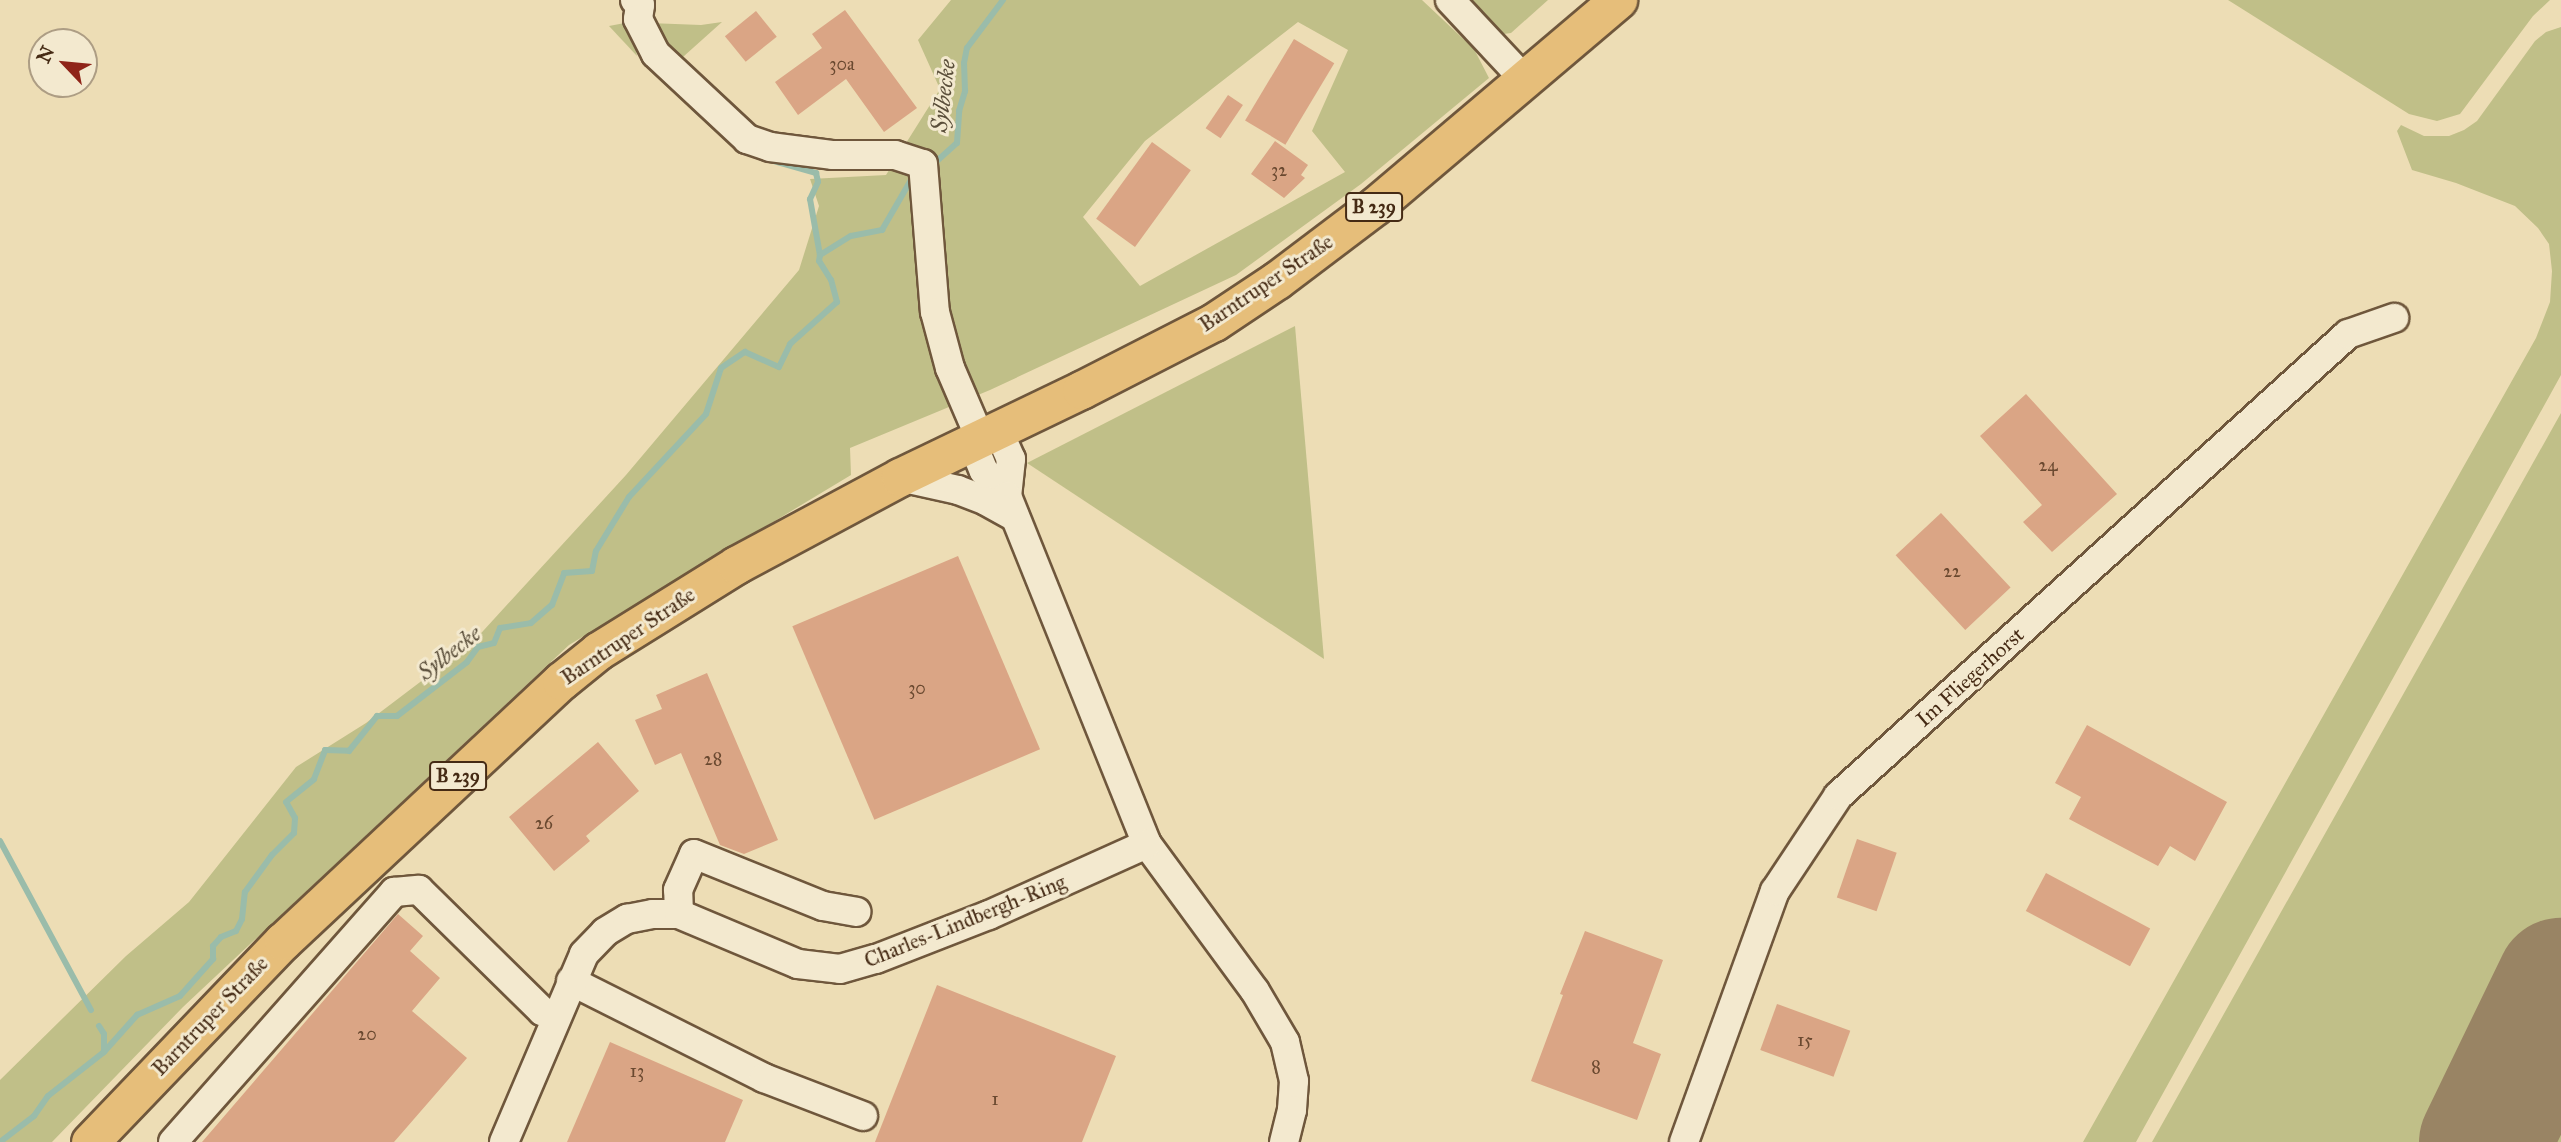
<!DOCTYPE html>
<html>
<head>
<meta charset="utf-8">
<style>
  body { margin:0 }
  #map { position:relative; width:2561px; height:1142px; overflow:hidden; background:#edddb5; font-family:"IM FELL Great Primer",serif }
  div>[style] { position:absolute }
  [style*='--x'] { left:calc(var(--x)*1px); top:calc(var(--y)*1px); width:calc(var(--w)*1px); rotate:calc(var(--a)*1deg) }
  .green>* { inset:0; background:#c0bf88 }
  .stream>* { height:6px; margin:-3px; padding:0 3px; transform-origin:3px; border-radius:3px; background:#9abcaa }
  .runway>* { height:131px; margin:-65.5px; padding:0 65.5px; transform-origin:65.5px; border-radius:65.5px; background:#998464 }
  .building>* { inset:0; background:#daa585; transform-origin:0 0 }
  .roads { filter:drop-shadow(2px 0 #6f573c) drop-shadow(-2px 0 #6f573c) drop-shadow(0 2px #6f573c) drop-shadow(0 -2px #6f573c) }
  .minor>* { height:28px; margin:-14px; padding:0 14px; transform-origin:14px; border-radius:14px; background:#f3e9cf }
  .major>* { height:37px; margin:-18.5px; padding:0 18.5px; transform-origin:18.5px; border-radius:18.5px; background:#e6be7a }
  span { translate:-50% -50%; white-space:nowrap; text-align:center; line-height:1.15; -webkit-text-stroke:6px #f3e9cf; paint-order:stroke }
  .number-label { font-size:18px; color:#6a4930 }
  .number-label span { -webkit-text-stroke-width:0 }
  .shield-label span { padding:2px 5px; background:#f3e9cf; border:2px solid; border-radius:5px; -webkit-text-stroke-width:0 }
  .shield-label { font-size:19px; color:#452a14; font-weight:700 }
  .street-label { font-size:21px; color:#452a14 }
  .water-label { font-size:23px; color:#5a4e3a; font-style:italic }
  .north { position:absolute; left:28px; top:28px; width:70px; height:70px; box-sizing:border-box; background:#f3e9cf; border:2px solid #ad9d84; border-radius:50%; rotate:296deg; font-size:19px; font-weight:700; line-height:28px; text-align:center; color:#452a14 }
  .north::after { content:''; display:block; margin:auto; width:24px; height:32px; background:#8f2418; clip-path:polygon(50% 0,100% 100%,50% 72%,0 100%) }
</style>
</head>
<body>
<div id="map">
  <div class="green">
    <div style="clip-path:polygon(evenodd,951px 0,1422px 0,1474px 49px,1489px 78px,1361px 184px,1236px 275px,990px 390px,850px 448px,851px 475px,569px 645px,183px 1007px,52px 1142px,0 1142px,0 1080px,126px 956px,189px 902px,296px 767px,366px 723px,473px 642px,626px 475px,799px 270px,819px 206px,810px 179px,886px 175px,940px 89px,918px 40px,951px 0,1298px 22px,1348px 50px,1312px 131px,1345px 172px,1140px 286px,1083px 217px,1145px 141px,1298px 22px)"></div>
    <div style="clip-path:polygon(1457px 0,1548px 0,1511px 33px,1496px 35px)"></div>
    <div style="clip-path:polygon(2228px 0,2550px 0,2533px 16px,2460px 114px,2437px 121px,2409px 114px)"></div>
    <div style="clip-path:polygon(630px 22px,637px 56px,609px 26px)"></div>
    <div style="clip-path:polygon(722px 22px,674px 65px,649px 23px,701px 25px)"></div>
    <div style="clip-path:polygon(2561px 27px,2561px 375px,2136px 1142px,2083px 1142px,2536px 338px,2550px 302px,2552px 271px,2549px 244px,2538px 228px,2515px 206px,2456px 183px,2412px 170px,2397px 131px,2401px 125px,2424px 136px,2449px 136px,2464px 130px,2477px 121px,2535px 41px,2546px 32px)"></div>
    <div style="clip-path:polygon(1295px 326px,1324px 659px,1027px 463px)"></div>
    <div style="clip-path:polygon(2561px 413px,2561px 942px,2494px 1081px,2476px 1073px,2444px 1142px,2152px 1142px)"></div>
    <div style="clip-path:polygon(2561px 1001px,2561px 1142px,2508px 1142px,2529px 1098px,2517px 1090px)"></div>
  </div>
  <div class="stream">
    <div style="--x:625;--y:23;--w:33;--a:61"></div>
    <div style="--x:694;--y:108;--w:52;--a:42.6"></div>
    <div style="--x:938;--y:160;--w:25;--a:-42"></div>
    <div style="--x:957;--y:143;--w:32;--a:-86"></div>
    <div style="--x:959;--y:111;--w:21;--a:-73"></div>
    <div style="--x:965;--y:91;--w:28;--a:-92"></div>
    <div style="--x:964;--y:63;--w:15;--a:-79"></div>
    <div style="--x:967;--y:48;--w:60;--a:-53.1"></div>
    <div style="--x:774;--y:161;--w:44;--a:15.9"></div>
    <div style="--x:816;--y:173;--w:9;--a:77"></div>
    <div style="--x:818;--y:182;--w:19;--a:115"></div>
    <div style="--x:810;--y:199;--w:57;--a:79.9"></div>
    <div style="--x:0;--y:841;--w:192;--a:61.7"></div>
    <div style="--x:99;--y:1026;--w:9;--a:58"></div>
    <div style="--x:104;--y:1034;--w:17;--a:90"></div>
    <div style="--x:0;--y:1142;--w:43;--a:-37.4"></div>
    <div style="--x:34;--y:1116;--w:24;--a:-55"></div>
    <div style="--x:48;--y:1096;--w:71;--a:-38.2"></div>
    <div style="--x:104;--y:1052;--w:50;--a:-48.3"></div>
    <div style="--x:137;--y:1015;--w:47;--a:-23.8"></div>
    <div style="--x:180;--y:996;--w:50;--a:-48.3"></div>
    <div style="--x:213;--y:959;--w:13;--a:-90"></div>
    <div style="--x:213;--y:946;--w:12;--a:-48"></div>
    <div style="--x:221;--y:937;--w:16;--a:-22"></div>
    <div style="--x:236;--y:931;--w:13;--a:-63"></div>
    <div style="--x:242;--y:919;--w:27;--a:-84"></div>
    <div style="--x:245;--y:892;--w:46;--a:-53.9"></div>
    <div style="--x:272;--y:855;--w:31;--a:-45"></div>
    <div style="--x:294;--y:833;--w:15;--a:-86"></div>
    <div style="--x:295;--y:818;--w:18;--a:-119"></div>
    <div style="--x:286;--y:802;--w:36;--a:-39"></div>
    <div style="--x:314;--y:779;--w:31;--a:-69"></div>
    <div style="--x:325;--y:750;--w:24;--a:2"></div>
    <div style="--x:349;--y:751;--w:45;--a:-51.3"></div>
    <div style="--x:377;--y:716;--w:20;--a:0"></div>
    <div style="--x:397;--y:716;--w:88;--a:-37.6"></div>
    <div style="--x:467;--y:662;--w:19;--a:-54"></div>
    <div style="--x:478;--y:647;--w:16;--a:-14"></div>
    <div style="--x:494;--y:643;--w:16;--a:-68"></div>
    <div style="--x:500;--y:628;--w:31;--a:-9"></div>
    <div style="--x:531;--y:623;--w:28;--a:-41"></div>
    <div style="--x:552;--y:605;--w:34;--a:-69"></div>
    <div style="--x:564;--y:573;--w:28;--a:-4"></div>
    <div style="--x:592;--y:571;--w:20;--a:-79"></div>
    <div style="--x:596;--y:551;--w:63;--a:-58.6"></div>
    <div style="--x:629;--y:497;--w:113;--a:-47.1"></div>
    <div style="--x:706;--y:414;--w:48;--a:-71.9"></div>
    <div style="--x:721;--y:368;--w:29;--a:-34"></div>
    <div style="--x:745;--y:352;--w:37;--a:24"></div>
    <div style="--x:779;--y:367;--w:25;--a:-64"></div>
    <div style="--x:790;--y:344;--w:63;--a:-41.8"></div>
    <div style="--x:837;--y:302;--w:23;--a:-105"></div>
    <div style="--x:831;--y:280;--w:22;--a:-122"></div>
    <div style="--x:819;--y:261;--w:6;--a:-81"></div>
    <div style="--x:820;--y:255;--w:36;--a:-32"></div>
    <div style="--x:851;--y:236;--w:32;--a:-11"></div>
    <div style="--x:882;--y:230;--w:58;--a:-59.9"></div>
  </div>
  <div class="runway">
    <div style="--x:2484;--y:1142;--w:177;--a:-64.2"></div>
  </div>
  <div class="building">
    <div style="clip-path:polygon(845px 10px,917px 108px,884px 132px,846px 79px,798px 115px,775px 82px,822px 48px,812px 34px)"></div>
    <div style="left:756px;top:11px;width:33px;height:40px;rotate:51deg"></div>
    <div style="left:1294px;top:39px;width:47px;height:95px;rotate:31deg"></div>
    <div style="left:1228px;top:95px;width:18px;height:40px;rotate:34deg"></div>
    <div style="clip-path:polygon(1275px 141px,1308px 165px,1301px 175px,1305px 178px,1284px 198px,1251px 174px)"></div>
    <div style="left:1152px;top:142px;width:48px;height:95px;rotate:36deg"></div>
    <div style="clip-path:polygon(2026px 394px,2117px 494px,2052px 552px,2023px 522px,2042px 505px,1980px 436px)"></div>
    <div style="left:1941px;top:513px;width:102px;height:62px;rotate:47deg"></div>
    <div style="left:958px;top:556px;width:210px;height:180px;rotate:67deg"></div>
    <div style="clip-path:polygon(707px 673px,778px 840px,744px 854px,720px 845px,681px 753px,655px 765px,635px 720px,662px 709px,656px 695px)"></div>
    <div style="clip-path:polygon(2087px 725px,2227px 802px,2195px 861px,2170px 846px,2158px 866px,2069px 819px,2081px 797px,2055px 783px)"></div>
    <div style="clip-path:polygon(598px 742px,639px 791px,586px 836px,590px 841px,554px 871px,509px 817px)"></div>
    <div style="left:1857px;top:839px;width:42px;height:62px;rotate:19deg"></div>
    <div style="left:2046px;top:873px;width:118px;height:43px;rotate:28deg"></div>
    <div style="clip-path:polygon(398px 914px,423px 936px,410px 951px,440px 978px,412px 1011px,467px 1058px,394px 1142px,202px 1142px)"></div>
    <div style="clip-path:polygon(1585px 931px,1663px 960px,1633px 1043px,1661px 1054px,1637px 1120px,1531px 1081px,1563px 995px,1560px 994px)"></div>
    <div style="clip-path:polygon(937px 985px,1116px 1056px,1082px 1142px,875px 1142px)"></div>
    <div style="left:1777px;top:1004px;width:78px;height:49px;rotate:20deg"></div>
    <div style="clip-path:polygon(610px 1042px,743px 1100px,725px 1142px,567px 1142px)"></div>
  </div>
  <div class="roads">
    <div class="minor">
      <div style="--x:635;--y:0;--w:7;--a:45"></div>
      <div style="--x:640;--y:5;--w:14;--a:98"></div>
      <div style="--x:638;--y:19;--w:39;--a:63"></div>
      <div style="--x:656;--y:54;--w:125;--a:43"></div>
      <div style="--x:747;--y:139;--w:24;--a:19"></div>
      <div style="--x:770;--y:147;--w:64;--a:7.2"></div>
      <div style="--x:833;--y:155;--w:62;--a:0"></div>
      <div style="--x:895;--y:155;--w:29;--a:18"></div>
      <div style="--x:923;--y:164;--w:148;--a:85.4"></div>
      <div style="--x:935;--y:312;--w:58;--a:75"></div>
      <div style="--x:950;--y:368;--w:76;--a:66.8"></div>
      <div style="--x:1450;--y:0;--w:107;--a:46.9"></div>
      <div style="--x:998;--y:430;--w:32;--a:66"></div>
      <div style="--x:1011;--y:459;--w:37;--a:96"></div>
      <div style="--x:972;--y:442;--w:31;--a:68"></div>
      <div style="--x:984;--y:471;--w:34;--a:47"></div>
      <div style="--x:1007;--y:496;--w:375;--a:68.1"></div>
      <div style="--x:1147;--y:844;--w:182;--a:53.7"></div>
      <div style="--x:1255;--y:991;--w:59;--a:59.5"></div>
      <div style="--x:1285;--y:1042;--w:40;--a:77"></div>
      <div style="--x:1294;--y:1081;--w:29;--a:94"></div>
      <div style="--x:1292;--y:1110;--w:33;--a:104"></div>
      <div style="--x:900;--y:477;--w:59;--a:12.6"></div>
      <div style="--x:958;--y:490;--w:30;--a:21"></div>
      <div style="--x:986;--y:501;--w:33;--a:29"></div>
      <div style="--x:679;--y:914;--w:24;--a:-92"></div>
      <div style="--x:678;--y:890;--w:39;--a:-66"></div>
      <div style="--x:694;--y:854;--w:139;--a:22"></div>
      <div style="--x:823;--y:906;--w:34;--a:10"></div>
      <div style="--x:571;--y:981;--w:216;--a:26.7"></div>
      <div style="--x:764;--y:1078;--w:106;--a:21"></div>
      <div style="--x:173;--y:1142;--w:334;--a:-48.5"></div>
      <div style="--x:394;--y:892;--w:25;--a:-5"></div>
      <div style="--x:419;--y:890;--w:173;--a:44.5"></div>
      <div style="--x:542;--y:1011;--w:14;--a:21"></div>
      <div style="--x:504;--y:1142;--w:204;--a:-66.9"></div>
      <div style="--x:584;--y:954;--w:30;--a:-46"></div>
      <div style="--x:605;--y:932;--w:26;--a:-31"></div>
      <div style="--x:627;--y:919;--w:26;--a:-11"></div>
      <div style="--x:653;--y:914;--w:26;--a:0"></div>
      <div style="--x:679;--y:914;--w:129;--a:22.8"></div>
      <div style="--x:798;--y:964;--w:42;--a:6.8"></div>
      <div style="--x:840;--y:969;--w:37;--a:-16"></div>
      <div style="--x:876;--y:959;--w:121;--a:-21.3"></div>
      <div style="--x:989;--y:915;--w:173;--a:-24.2"></div>
      <div style="--x:1684;--y:1142;--w:267;--a:-70.1"></div>
      <div style="--x:1775;--y:891;--w:114;--a:-56.4"></div>
      <div style="--x:1838;--y:796;--w:688;--a:-42.17"></div>
      <div style="--x:2348;--y:334;--w:49;--a:-19.2"></div>
    </div>
    <div class="major">
      <div style="--x:90;--y:1142;--w:279;--a:-46.2"></div>
      <div style="--x:283;--y:941;--w:381;--a:-43.1"></div>
      <div style="--x:561;--y:681;--w:48;--a:-39"></div>
      <div style="--x:598;--y:651;--w:163;--a:-31.9"></div>
      <div style="--x:736;--y:565;--w:186;--a:-28.2"></div>
      <div style="--x:900;--y:477;--w:201;--a:-25.7"></div>
      <div style="--x:1081;--y:390;--w:149;--a:-27.1"></div>
      <div style="--x:1214;--y:322;--w:76;--a:-33.7"></div>
      <div style="--x:1277;--y:280;--w:123;--a:-37.1"></div>
      <div style="--x:1375;--y:206;--w:319;--a:-40.3"></div>
    </div>
  </div>
  <div class="number-label">
    <span style="left:842px;top:64px">30a</span>
    <span style="left:1279px;top:170px">32</span>
    <span style="left:2048px;top:465px">24</span>
    <span style="left:1952px;top:571px">22</span>
    <span style="left:917px;top:688px">30</span>
    <span style="left:713px;top:759px">28</span>
    <span style="left:544px;top:823px">26</span>
    <span style="left:367px;top:1034px">20</span>
    <span style="left:1805px;top:1040px">15</span>
    <span style="left:1596px;top:1067px">8</span>
    <span style="left:637px;top:1071px">13</span>
    <span style="left:995px;top:1099px">1</span>
  </div>
  <div class="shield-label">
    <span style="left:1374px;top:207px">B 239</span>
    <span style="left:458px;top:776px">B 239</span>
  </div>
  <div class="street-label">
    <span style="left:1266px;top:283px;rotate:-34deg">Barntruper Straße</span>
    <span style="left:628px;top:636px;rotate:-34deg">Barntruper Straße</span>
    <span style="left:1970px;top:677px;rotate:-42deg">Im Fliegerhorst</span>
    <span style="left:965px;top:921px;rotate:-22deg">Charles-Lindbergh-Ring</span>
    <span style="left:210px;top:1016px;rotate:-46deg">Barntruper Straße</span>
  </div>
  <div class="water-label">
    <span style="left:943px;top:96px;rotate:-83deg">Sylbecke</span>
    <span style="left:449px;top:653px;rotate:-38deg">Sylbecke</span>
  </div>
  <div class="north">N</div>
</div>
</body>
</html>
